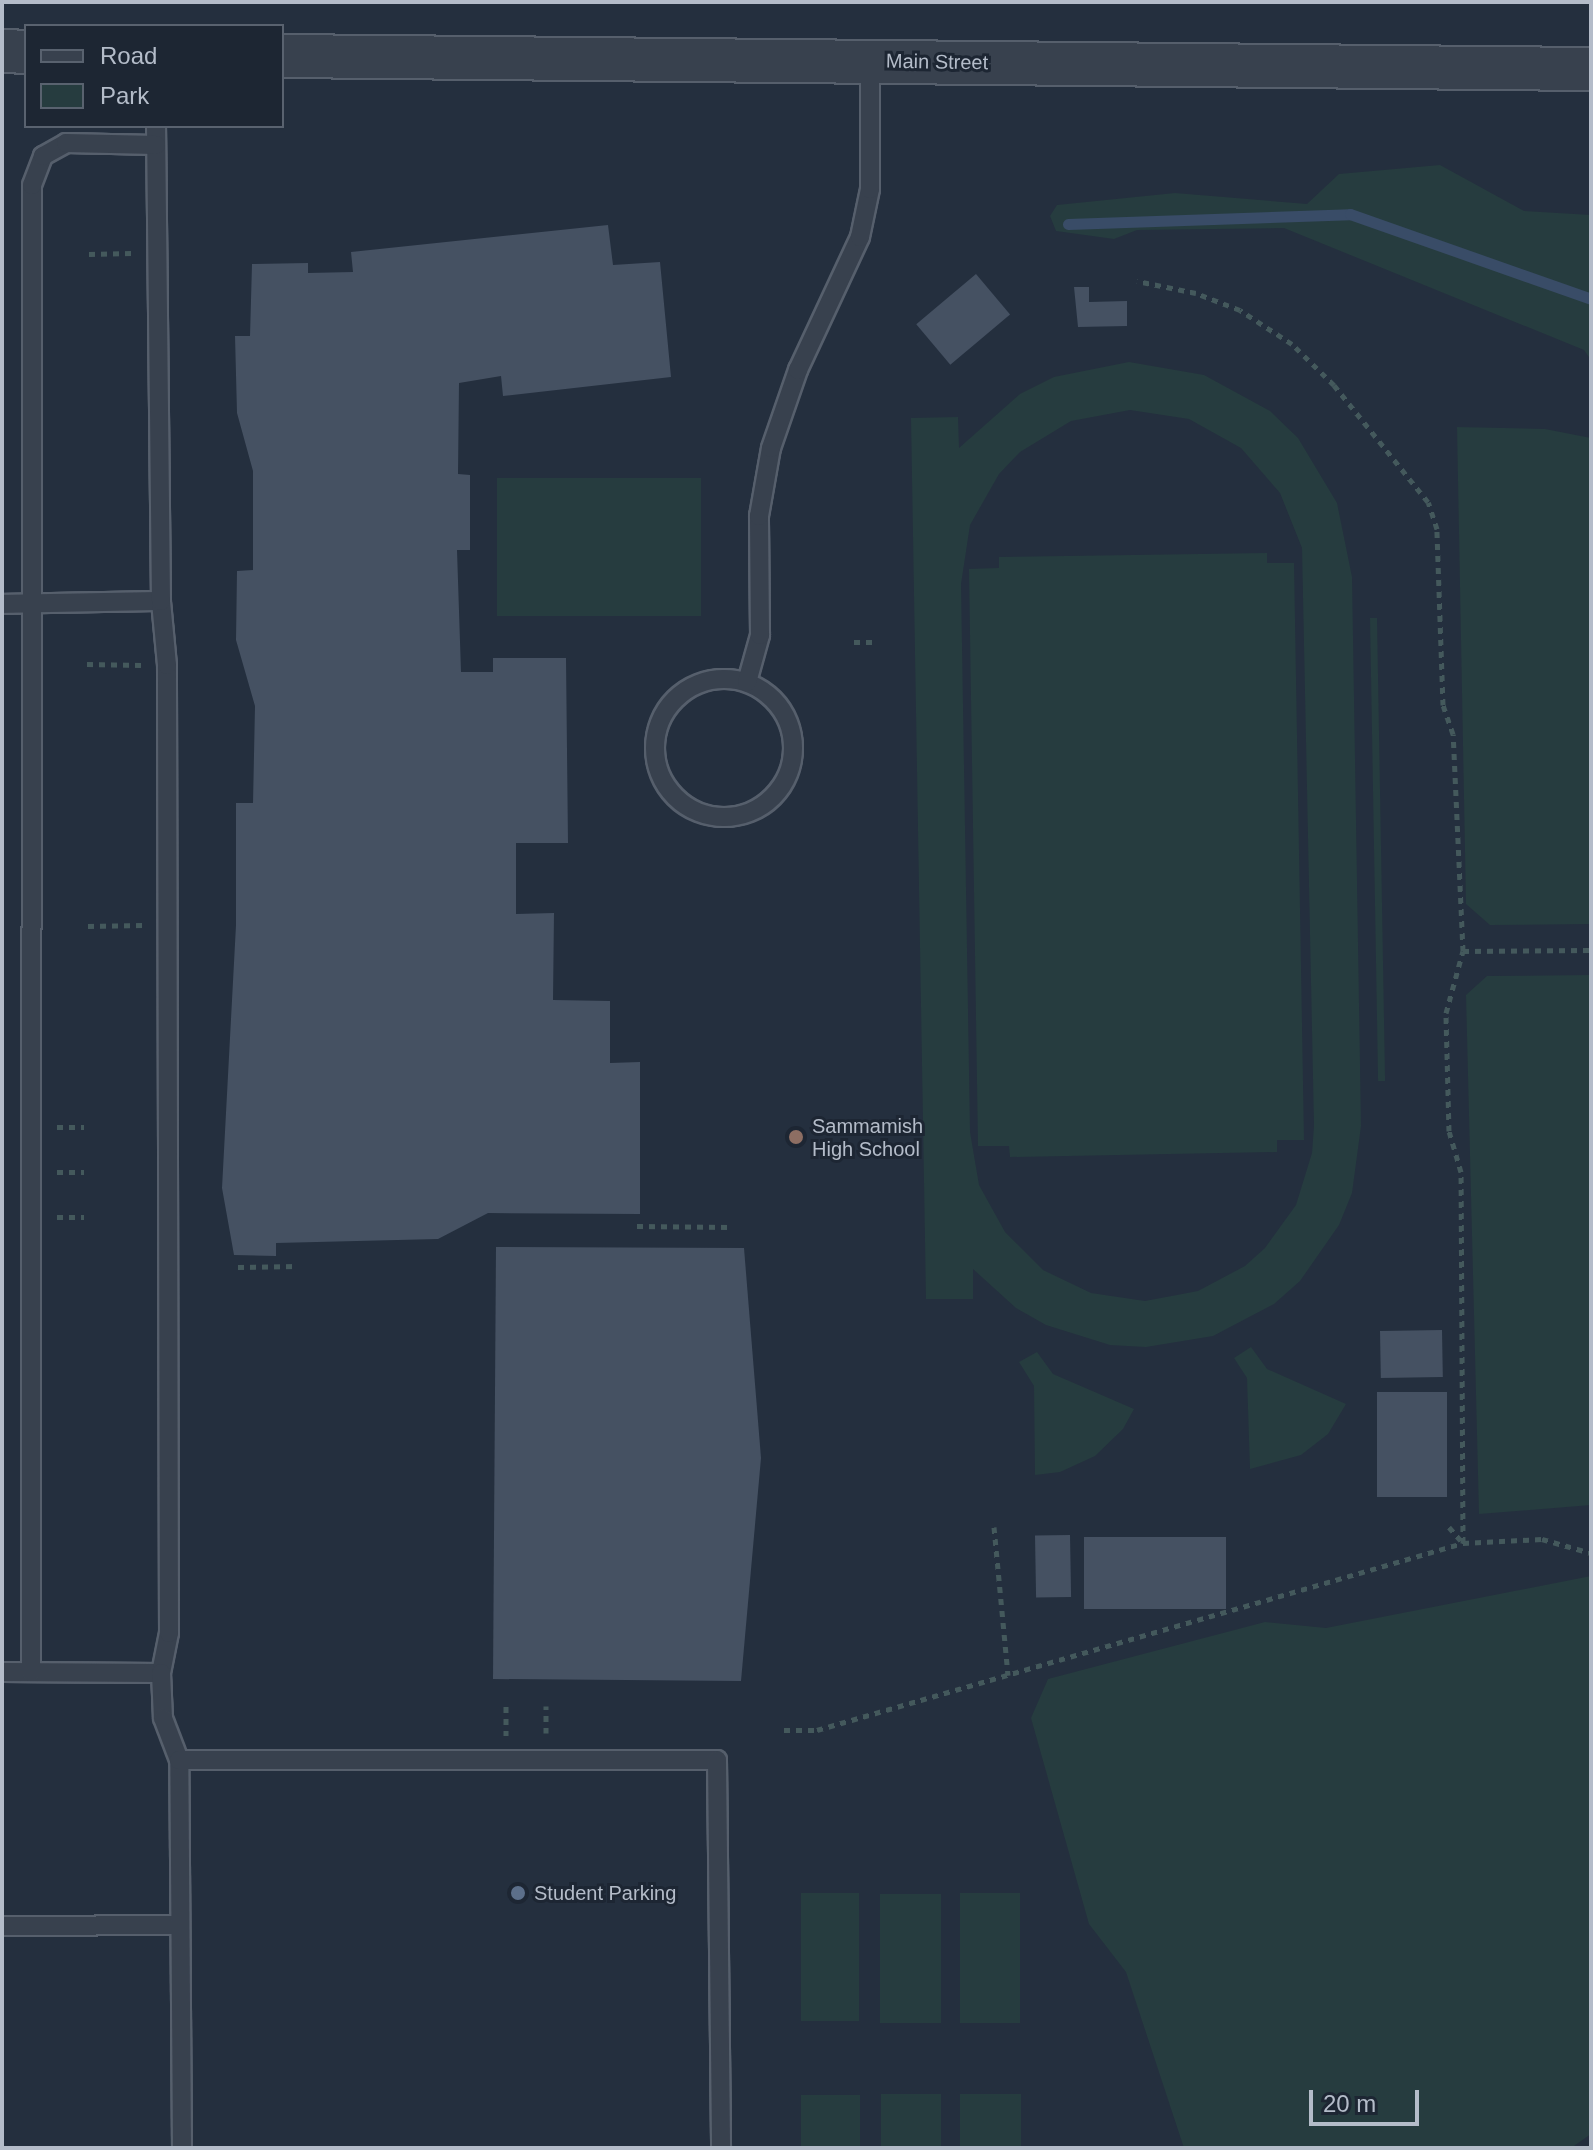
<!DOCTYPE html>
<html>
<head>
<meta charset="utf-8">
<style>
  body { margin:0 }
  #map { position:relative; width:1593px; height:2150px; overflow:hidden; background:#242f3e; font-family:Arial,sans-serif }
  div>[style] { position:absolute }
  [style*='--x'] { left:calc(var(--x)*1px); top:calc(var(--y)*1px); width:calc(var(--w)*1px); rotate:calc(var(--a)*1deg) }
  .green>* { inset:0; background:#263c3f; transform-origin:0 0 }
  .stream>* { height:11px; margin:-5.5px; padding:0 5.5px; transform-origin:5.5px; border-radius:5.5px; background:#394c67 }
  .building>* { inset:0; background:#455162; transform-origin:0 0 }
  .path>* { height:5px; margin-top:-2.5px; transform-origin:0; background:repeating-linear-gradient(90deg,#44595c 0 6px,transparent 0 12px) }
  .roads { filter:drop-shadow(2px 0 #565f6c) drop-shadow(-2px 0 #565f6c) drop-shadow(0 2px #565f6c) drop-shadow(0 -2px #565f6c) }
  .service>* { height:18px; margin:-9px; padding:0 9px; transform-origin:9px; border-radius:9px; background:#38414e }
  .service>.ring { margin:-9px; padding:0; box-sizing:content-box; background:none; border:18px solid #38414e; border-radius:50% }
  .tertiary>* { height:42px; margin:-21px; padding:0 21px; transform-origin:21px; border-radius:21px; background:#38414e }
  .dots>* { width:22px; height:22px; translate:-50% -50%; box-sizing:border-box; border:4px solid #1d2633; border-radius:50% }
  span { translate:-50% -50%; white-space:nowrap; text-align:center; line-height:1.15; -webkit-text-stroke:6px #1d2633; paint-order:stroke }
  .street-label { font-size:20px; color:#b4bcc9 }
  .poi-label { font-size:20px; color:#b4bcc9 }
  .left { translate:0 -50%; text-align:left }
  .frame { position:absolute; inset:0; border:4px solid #b4bcc9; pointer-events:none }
  .legend { position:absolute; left:24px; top:24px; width:260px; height:104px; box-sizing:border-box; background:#1d2633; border:2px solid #59626f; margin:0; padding:10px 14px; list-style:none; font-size:24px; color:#b4bcc9 }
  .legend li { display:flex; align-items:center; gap:16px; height:40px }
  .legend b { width:40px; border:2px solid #59626f }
  .scale { position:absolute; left:1309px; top:2090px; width:110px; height:36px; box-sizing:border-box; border:4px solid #b4bcc9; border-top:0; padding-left:10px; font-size:24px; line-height:28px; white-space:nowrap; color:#b4bcc9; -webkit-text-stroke:6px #1d2633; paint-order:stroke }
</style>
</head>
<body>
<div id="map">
  <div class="green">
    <div style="clip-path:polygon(1440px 165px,1524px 211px,1591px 215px,1591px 360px,1584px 350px,1284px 228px,1137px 230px,1114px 239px,1056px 231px,1050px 216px,1057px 205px,1175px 193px,1307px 204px,1339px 174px)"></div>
    <div style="clip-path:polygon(evenodd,1129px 362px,1204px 375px,1270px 411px,1298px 438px,1337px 503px,1352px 577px,1361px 1126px,1352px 1193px,1339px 1225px,1300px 1281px,1274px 1304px,1213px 1336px,1146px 1347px,1110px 1345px,1046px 1325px,1016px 1308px,973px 1269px,973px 1299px,926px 1299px,911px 418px,958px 417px,959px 448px,1020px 394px,1054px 377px,1129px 362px,1130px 410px,1189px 419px,1241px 448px,1280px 493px,1302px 548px,1314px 1126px,1312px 1153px,1296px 1205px,1265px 1248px,1245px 1266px,1198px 1291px,1145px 1301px,1091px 1293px,1043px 1270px,1005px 1232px,979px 1185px,970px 1132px,961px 584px,970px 525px,999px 474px,1020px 452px,1071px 421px,1130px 410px)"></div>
    <div style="clip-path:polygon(1457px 427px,1545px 429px,1591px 438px,1591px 924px,1490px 925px,1466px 904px)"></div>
    <div style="left:701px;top:478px;width:138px;height:204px;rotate:90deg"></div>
    <div style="clip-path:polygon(1267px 553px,1267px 563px,1294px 563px,1304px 1140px,1277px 1140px,1277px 1152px,1010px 1157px,1009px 1146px,978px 1146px,969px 569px,999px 568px,999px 557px)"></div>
    <div style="left:1377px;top:618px;width:463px;height:7px;rotate:89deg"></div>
    <div style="clip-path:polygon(1591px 975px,1591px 1505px,1479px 1514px,1466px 995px,1487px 976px)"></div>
    <div style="clip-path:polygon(1251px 1347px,1267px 1369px,1346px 1404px,1328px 1434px,1301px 1455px,1250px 1469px,1247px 1378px,1234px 1358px)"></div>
    <div style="clip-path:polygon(1037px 1352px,1053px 1374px,1134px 1409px,1123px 1429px,1095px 1456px,1060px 1472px,1035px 1475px,1034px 1386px,1019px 1362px)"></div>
    <div style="clip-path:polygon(1591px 1576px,1591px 2134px,1571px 2148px,1184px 2148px,1126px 1972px,1089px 1924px,1031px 1718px,1048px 1679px,1265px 1622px,1326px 1628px)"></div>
    <div style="left:801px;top:1893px;width:58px;height:128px"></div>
    <div style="left:960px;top:1893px;width:60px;height:130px"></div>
    <div style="left:880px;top:1894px;width:61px;height:129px"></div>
    <div style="left:941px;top:2094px;width:54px;height:60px;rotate:90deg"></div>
    <div style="left:1021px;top:2094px;width:54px;height:61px;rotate:90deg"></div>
    <div style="left:860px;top:2095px;width:53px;height:59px;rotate:90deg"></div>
  </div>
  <div class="stream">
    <div style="--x:1068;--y:224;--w:282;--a:-2"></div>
    <div style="--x:1350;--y:214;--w:256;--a:19.4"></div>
  </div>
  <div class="building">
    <div style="clip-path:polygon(608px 225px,613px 265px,660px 262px,671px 377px,503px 396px,501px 376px,459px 383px,458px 474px,470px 475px,470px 550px,457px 550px,461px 672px,493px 672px,493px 658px,566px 658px,568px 843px,516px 843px,516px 914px,554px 913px,553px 1000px,610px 1001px,610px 1063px,640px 1062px,640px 1214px,488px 1213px,438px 1239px,276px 1243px,276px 1256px,234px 1255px,222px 1188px,236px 925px,236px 803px,253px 803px,255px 706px,236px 640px,237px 571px,253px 570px,253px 471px,237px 413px,235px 336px,250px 336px,252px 264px,308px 263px,308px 273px,353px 272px,351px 252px)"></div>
    <div style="left:976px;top:274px;width:53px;height:78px;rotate:50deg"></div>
    <div style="clip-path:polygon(1074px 287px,1089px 287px,1089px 302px,1127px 301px,1127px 326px,1078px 327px)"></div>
    <div style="clip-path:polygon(496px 1247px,744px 1248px,761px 1458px,741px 1681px,493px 1679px)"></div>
    <div style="left:1442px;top:1330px;width:47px;height:62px;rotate:89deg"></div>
    <div style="left:1377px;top:1392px;width:70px;height:105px"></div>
    <div style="left:1070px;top:1535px;width:62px;height:35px;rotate:89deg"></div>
    <div style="left:1084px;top:1537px;width:142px;height:72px"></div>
  </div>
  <div class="path">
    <div style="--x:89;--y:254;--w:43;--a:-1.3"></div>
    <div style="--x:854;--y:642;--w:23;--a:0"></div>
    <div style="--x:87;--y:664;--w:54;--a:1.1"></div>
    <div style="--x:88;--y:926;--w:55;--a:-1"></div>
    <div style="--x:1463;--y:951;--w:128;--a:-0.4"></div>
    <div style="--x:57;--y:1127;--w:27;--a:0"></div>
    <div style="--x:57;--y:1172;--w:27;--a:0"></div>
    <div style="--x:57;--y:1217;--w:27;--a:0"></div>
    <div style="--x:637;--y:1226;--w:93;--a:0.6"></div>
    <div style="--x:238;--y:1267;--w:60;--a:-1"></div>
    <div style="--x:994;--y:1527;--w:149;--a:84.6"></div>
    <div style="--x:1449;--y:1527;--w:21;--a:49"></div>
    <div style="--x:1463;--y:1543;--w:79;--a:-2.9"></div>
    <div style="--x:1542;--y:1539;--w:51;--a:15.9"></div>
    <div style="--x:506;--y:1706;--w:30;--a:90"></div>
    <div style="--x:784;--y:1730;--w:33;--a:0"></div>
    <div style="--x:817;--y:1730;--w:673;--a:-16.14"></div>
    <div style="--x:1463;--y:1543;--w:371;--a:-90.3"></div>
    <div style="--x:1461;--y:1172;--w:43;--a:-106.3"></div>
    <div style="--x:1449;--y:1131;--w:118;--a:-91.5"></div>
    <div style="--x:1446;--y:1013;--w:64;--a:-74.7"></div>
    <div style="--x:1463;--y:951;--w:217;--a:-92.6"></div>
    <div style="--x:1453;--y:734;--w:31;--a:-109"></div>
    <div style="--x:1443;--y:705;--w:176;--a:-92"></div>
    <div style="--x:1437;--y:529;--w:28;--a:-108"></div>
    <div style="--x:1428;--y:502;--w:150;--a:-128.8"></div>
    <div style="--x:1334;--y:385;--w:59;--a:-135.7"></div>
    <div style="--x:1292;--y:344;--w:62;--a:-146.8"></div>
    <div style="--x:1240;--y:310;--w:47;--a:-158.9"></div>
    <div style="--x:1196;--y:293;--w:60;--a:-168.5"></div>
    <div style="--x:546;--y:1733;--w:27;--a:-90"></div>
  </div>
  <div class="roads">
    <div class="service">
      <div style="--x:2;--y:604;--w:159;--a:-1.1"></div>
      <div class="ring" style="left:655px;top:679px;width:120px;height:120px"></div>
      <div style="--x:747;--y:682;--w:49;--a:-74.5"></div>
      <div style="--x:760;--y:635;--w:119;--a:-90.5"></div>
      <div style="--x:759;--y:516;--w:69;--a:-80"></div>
      <div style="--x:771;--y:448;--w:83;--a:-70.9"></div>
      <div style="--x:798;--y:370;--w:147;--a:-65"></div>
      <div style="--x:860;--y:237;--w:49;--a:-78.2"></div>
      <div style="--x:870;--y:189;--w:128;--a:-90"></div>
      <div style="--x:2;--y:1672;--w:159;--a:0.4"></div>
      <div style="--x:161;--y:1673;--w:41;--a:-78.7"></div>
      <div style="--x:169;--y:1633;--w:968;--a:-90.12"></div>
      <div style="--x:167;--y:665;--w:64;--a:-95.4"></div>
      <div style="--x:161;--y:601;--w:475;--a:-90.6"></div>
      <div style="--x:31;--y:1672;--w:1487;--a:-89.96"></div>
      <div style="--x:32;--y:185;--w:31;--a:-69"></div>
      <div style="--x:43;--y:156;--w:26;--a:-29"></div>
      <div style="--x:66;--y:143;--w:90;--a:1.3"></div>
      <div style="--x:161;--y:1673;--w:45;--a:87.5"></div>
      <div style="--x:163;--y:1718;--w:45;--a:69.1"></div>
      <div style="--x:2;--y:1926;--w:177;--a:-0.3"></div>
      <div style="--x:182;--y:2148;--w:388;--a:-90.4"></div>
      <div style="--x:179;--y:1760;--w:538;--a:0"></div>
      <div style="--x:717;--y:1760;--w:388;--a:89.4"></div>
    </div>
    <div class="tertiary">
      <div style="--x:2;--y:51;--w:24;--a:2"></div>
      <div style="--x:282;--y:56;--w:1309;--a:0.57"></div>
    </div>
  </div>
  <div class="dots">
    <div style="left:796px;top:1137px;background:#8d6e63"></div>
    <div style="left:518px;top:1893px;background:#5c6f8a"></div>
  </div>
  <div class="street-label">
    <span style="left:937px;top:62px;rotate:1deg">Main Street</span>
  </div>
  <div class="poi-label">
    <span class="left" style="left:812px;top:1138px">Sammamish<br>High School</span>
    <span class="left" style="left:534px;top:1893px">Student Parking</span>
  </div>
  <div class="frame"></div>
  <ul class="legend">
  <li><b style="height:10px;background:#38414e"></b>Road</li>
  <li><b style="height:22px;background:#263c3f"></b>Park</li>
  </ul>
  <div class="scale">20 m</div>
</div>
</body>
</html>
